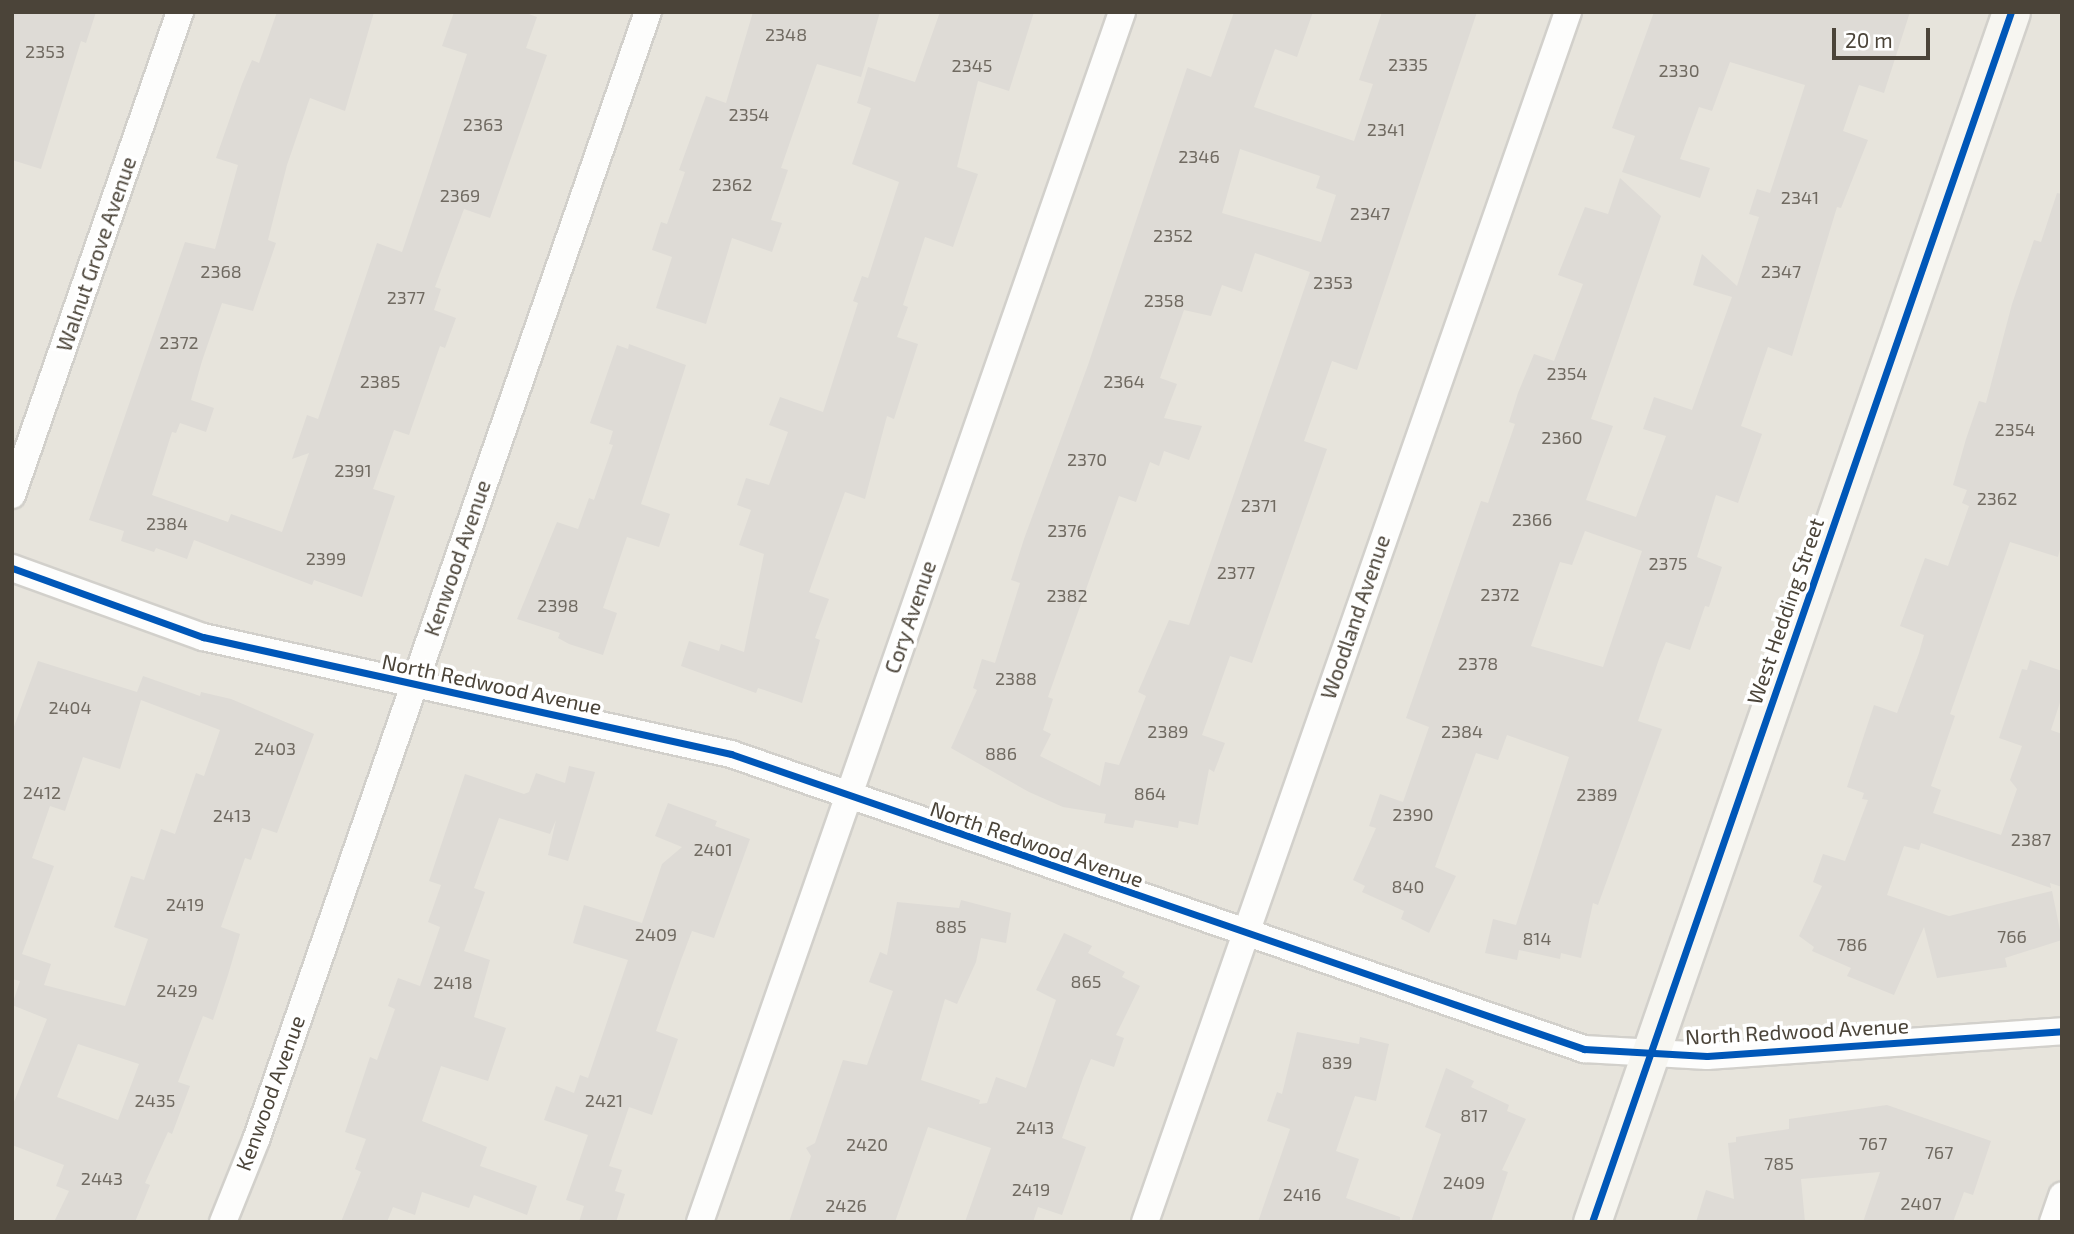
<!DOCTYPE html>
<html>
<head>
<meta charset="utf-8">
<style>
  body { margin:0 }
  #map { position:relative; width:2074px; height:1234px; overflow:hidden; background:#f4f2ee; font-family:"Exo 2",sans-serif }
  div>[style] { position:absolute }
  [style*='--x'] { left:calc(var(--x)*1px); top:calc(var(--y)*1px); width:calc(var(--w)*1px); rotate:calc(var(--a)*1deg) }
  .residential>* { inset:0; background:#e7e4dc; transform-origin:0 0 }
  .building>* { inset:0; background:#dedbd6 }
  .roads { filter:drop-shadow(2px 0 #d2d0cb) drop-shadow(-2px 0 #d2d0cb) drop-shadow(0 2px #d2d0cb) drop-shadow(0 -2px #d2d0cb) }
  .street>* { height:26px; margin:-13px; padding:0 13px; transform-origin:13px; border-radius:13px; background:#fdfdfc }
  .secondary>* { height:37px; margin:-18.5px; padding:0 18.5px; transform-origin:18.5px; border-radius:18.5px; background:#f7f6f1 }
  .cycleway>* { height:7px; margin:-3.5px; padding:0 3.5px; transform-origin:3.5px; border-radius:3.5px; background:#0057b8 }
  span { translate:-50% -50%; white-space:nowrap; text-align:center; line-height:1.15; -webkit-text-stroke:7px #fff; paint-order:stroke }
  .number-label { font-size:18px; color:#706a61 }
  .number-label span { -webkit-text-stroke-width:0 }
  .street-label { font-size:21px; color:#4b4439 }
  .frame { position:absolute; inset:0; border:14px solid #4b4439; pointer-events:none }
  .scale { position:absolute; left:1832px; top:28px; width:98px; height:32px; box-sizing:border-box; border:4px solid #4b4439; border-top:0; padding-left:9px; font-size:21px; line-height:24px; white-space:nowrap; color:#4b4439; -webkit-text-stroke:5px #fff; paint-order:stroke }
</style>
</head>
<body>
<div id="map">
  <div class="residential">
    <div style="left:12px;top:12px;width:2050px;height:1210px"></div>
  </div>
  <div class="building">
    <div style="clip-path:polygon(12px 12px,96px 12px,86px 43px,81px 41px,41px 169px,12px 160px)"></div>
    <div style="clip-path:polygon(277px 12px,374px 12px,345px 111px,310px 98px,287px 165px,268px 240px,276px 243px,253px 311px,222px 303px,202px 361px,191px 400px,214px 408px,206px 432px,180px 423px,176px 433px,172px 432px,152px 495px,228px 522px,231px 514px,282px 532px,309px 453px,292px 459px,307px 415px,318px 419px,377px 243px,402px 252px,426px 180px,467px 54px,442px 46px,454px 12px,523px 12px,537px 17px,526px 48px,547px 55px,490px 218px,464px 209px,435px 287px,441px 289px,434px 310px,456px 318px,445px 348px,440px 346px,409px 435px,394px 430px,373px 489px,395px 496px,362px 597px,314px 580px,312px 585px,194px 540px,187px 559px,156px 548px,154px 552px,121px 541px,124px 531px,89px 520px,185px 242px,215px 249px,238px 165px,216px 158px,242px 84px,252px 60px,259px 63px)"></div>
    <div style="clip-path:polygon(753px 12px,880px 12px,861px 77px,817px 64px,781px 168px,788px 170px,771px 220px,782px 223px,772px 252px,732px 238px,706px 324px,656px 308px,672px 257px,652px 250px,661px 222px,667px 224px,685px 172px,679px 170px,706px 96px,726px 103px)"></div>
    <div style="clip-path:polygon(940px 12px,1034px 12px,1009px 91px,978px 81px,957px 167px,978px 174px,953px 247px,925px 237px,903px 305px,908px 307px,897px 337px,918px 344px,894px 419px,887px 416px,865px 499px,845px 492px,809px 592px,829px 599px,815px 638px,820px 640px,802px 703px,758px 688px,756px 693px,681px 666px,689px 641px,719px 651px,721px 644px,744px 652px,764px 554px,739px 545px,751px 510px,737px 505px,746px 478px,769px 485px,788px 432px,769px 425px,780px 397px,823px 412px,858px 303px,853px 301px,862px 276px,868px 278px,899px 182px,852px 164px,871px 108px,857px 103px,868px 67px,915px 82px)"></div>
    <div style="clip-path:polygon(evenodd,1234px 12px,1313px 12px,1297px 57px,1275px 49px,1254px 107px,1354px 141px,1373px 84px,1359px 80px,1382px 12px,1477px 12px,1357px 370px,1332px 361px,1304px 441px,1327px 449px,1252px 663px,1230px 656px,1202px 735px,1225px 743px,1214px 772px,1209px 769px,1198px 825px,1179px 821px,1178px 828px,1135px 820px,1133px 828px,1104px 823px,1106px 814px,1063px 807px,1029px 792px,951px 748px,977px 690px,973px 688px,982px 659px,995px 663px,1020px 583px,1011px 580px,1024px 539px,1088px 365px,1187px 68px,1211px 77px,1234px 12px,1240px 149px,1320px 176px,1316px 188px,1336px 195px,1321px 242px,1222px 213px,1240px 149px,1234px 12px,1255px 253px,1310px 272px,1189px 625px,1169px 620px,1138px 692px,1146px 696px,1119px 765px,1105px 762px,1100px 786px,1040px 756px,1051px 734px,1043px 730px,1053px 699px,1048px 697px,1119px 496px,1136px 502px,1150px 462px,1159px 466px,1164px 451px,1189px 460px,1202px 426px,1164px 418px,1177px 384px,1160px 378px,1184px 310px,1211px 316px,1222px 285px,1242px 292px,1255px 253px)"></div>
    <div style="clip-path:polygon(evenodd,1654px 12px,1910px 12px,1884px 93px,1859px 85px,1843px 131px,1868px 140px,1841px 208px,1837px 207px,1792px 356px,1768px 347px,1741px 426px,1762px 434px,1738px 503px,1716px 495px,1697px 557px,1722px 567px,1709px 607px,1705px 606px,1690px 650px,1666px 642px,1659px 659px,1638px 721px,1662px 729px,1598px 905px,1593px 903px,1581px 958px,1561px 953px,1560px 959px,1519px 950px,1517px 960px,1485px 953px,1493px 919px,1516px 925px,1569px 757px,1507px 735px,1498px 760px,1476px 753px,1435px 867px,1456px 876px,1429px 933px,1401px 919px,1404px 911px,1362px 892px,1365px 886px,1353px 880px,1376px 828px,1369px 826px,1380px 794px,1403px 802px,1429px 727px,1406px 718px,1481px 501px,1488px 503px,1515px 424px,1509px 422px,1518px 393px,1534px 354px,1554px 361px,1583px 284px,1558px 275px,1585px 207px,1608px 214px,1620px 178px,1661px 216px,1591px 419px,1613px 426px,1586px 500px,1636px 517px,1666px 436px,1643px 429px,1654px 397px,1692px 410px,1732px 297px,1693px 285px,1702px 254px,1737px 286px,1759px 217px,1749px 214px,1757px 189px,1770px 193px,1805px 85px,1730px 62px,1712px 111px,1699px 107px,1680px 159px,1710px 168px,1700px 198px,1622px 172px,1635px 136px,1612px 128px,1654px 12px,1585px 531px,1642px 551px,1603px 667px,1531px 646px,1560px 562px,1572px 565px,1585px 531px)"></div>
    <div style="clip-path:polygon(2057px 193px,2062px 194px,2062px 542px,2058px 557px,2010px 542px,1950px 714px,1955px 716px,1931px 786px,1941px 790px,1933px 813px,2001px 835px,2017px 789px,2010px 780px,2022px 746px,1999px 738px,2022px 669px,2027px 670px,2030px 660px,2062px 671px,2062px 696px,2051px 730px,2062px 734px,2062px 887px,2050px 883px,2051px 888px,1921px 843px,1919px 850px,1904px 846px,1887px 895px,1949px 916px,2052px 891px,2062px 940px,2005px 958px,2007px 967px,1937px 978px,1924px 927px,1894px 995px,1847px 976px,1851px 968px,1812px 951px,1814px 947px,1799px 936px,1822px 886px,1813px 882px,1823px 854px,1845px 861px,1868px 800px,1862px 799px,1864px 793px,1847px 787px,1874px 705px,1897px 713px,1919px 653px,1924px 635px,1900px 626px,1925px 558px,1948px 566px,1969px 506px,1962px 503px,1967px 490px,1953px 485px,1966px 439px,1979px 401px,1986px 403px,2012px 304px,2034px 240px,2041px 242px)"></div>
    <div style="clip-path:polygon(629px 344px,686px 365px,641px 504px,670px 514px,659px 547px,627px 537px,603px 608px,617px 613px,603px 655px,569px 644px,558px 638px,560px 633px,517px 619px,557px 522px,578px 529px,589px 498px,594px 500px,613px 445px,609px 444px,613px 431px,590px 423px,617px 345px,628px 349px)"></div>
    <div style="clip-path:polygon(evenodd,38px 661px,137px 692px,143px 676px,200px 696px,201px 692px,231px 699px,314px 734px,277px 833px,262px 828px,251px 860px,245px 858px,221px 927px,240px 934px,228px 975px,213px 1020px,203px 1016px,178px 1082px,190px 1086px,172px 1134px,168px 1132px,145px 1183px,150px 1185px,135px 1222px,54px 1222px,69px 1191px,56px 1186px,64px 1165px,12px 1145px,12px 1107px,47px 1019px,12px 1005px,20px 981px,12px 979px,12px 732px,38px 661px,141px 700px,220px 730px,204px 776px,196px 773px,175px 834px,161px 829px,144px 880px,131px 876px,114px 927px,148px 939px,125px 1006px,44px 985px,51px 964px,22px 954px,54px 866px,32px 858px,50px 806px,65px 811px,83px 757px,120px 769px,141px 700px,38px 661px,78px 1044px,139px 1064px,118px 1120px,57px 1097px,78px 1044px)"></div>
    <div style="clip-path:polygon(569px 766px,595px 772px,568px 861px,548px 855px,556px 820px,550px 834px,499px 818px,474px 888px,485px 892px,464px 951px,490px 960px,474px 1017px,506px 1028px,488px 1081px,441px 1066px,422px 1121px,487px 1147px,480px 1166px,537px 1186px,527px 1215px,474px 1195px,469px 1208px,422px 1192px,415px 1215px,393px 1207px,387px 1222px,341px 1222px,361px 1172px,355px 1169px,366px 1139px,345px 1132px,370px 1057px,377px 1060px,395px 1009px,388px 1006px,398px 978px,420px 986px,440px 927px,428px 922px,441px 885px,429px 881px,465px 774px,524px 794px,529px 792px,536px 773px,565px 783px)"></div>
    <div style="clip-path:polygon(668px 803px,717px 821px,715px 826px,750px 839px,714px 938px,692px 931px,681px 960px,656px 1031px,678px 1039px,652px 1115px,629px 1107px,609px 1166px,622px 1170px,615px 1191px,625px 1194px,616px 1222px,579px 1222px,584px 1206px,566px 1200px,588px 1135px,544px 1120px,556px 1086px,574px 1093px,580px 1075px,588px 1078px,628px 960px,573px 943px,584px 905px,642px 923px,662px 864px,682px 847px,655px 836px)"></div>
    <div style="clip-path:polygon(961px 900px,1011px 913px,1006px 943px,981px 938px,976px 962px,957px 1004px,945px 999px,921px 1080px,980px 1100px,979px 1104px,987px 1103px,996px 1077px,1026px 1088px,1056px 1000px,1036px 990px,1064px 933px,1092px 946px,1088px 953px,1125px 972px,1122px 977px,1140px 986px,1116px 1035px,1124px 1038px,1114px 1067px,1091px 1059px,1083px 1078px,1062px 1138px,1086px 1147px,1062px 1215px,1038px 1207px,1033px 1222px,965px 1222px,991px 1148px,928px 1127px,895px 1222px,789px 1222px,811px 1156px,806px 1148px,815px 1143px,843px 1060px,867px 1065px,893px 991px,869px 982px,880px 952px,887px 955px,897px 902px,959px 908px)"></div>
    <div style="clip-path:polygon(1297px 1032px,1359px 1044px,1360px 1037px,1389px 1044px,1376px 1101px,1355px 1096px,1336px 1151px,1359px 1159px,1346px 1198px,1400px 1217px,1400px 1222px,1258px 1222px,1290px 1129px,1267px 1121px,1277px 1092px,1282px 1094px)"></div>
    <div style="clip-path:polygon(1446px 1068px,1474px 1081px,1471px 1087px,1509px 1105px,1507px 1111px,1526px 1119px,1502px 1170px,1508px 1172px,1491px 1222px,1411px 1222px,1441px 1134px,1425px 1127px)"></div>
    <div style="clip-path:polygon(1887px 1105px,1991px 1141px,1973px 1195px,1964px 1192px,1953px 1222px,1863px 1222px,1880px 1172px,1801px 1179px,1805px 1222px,1696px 1222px,1706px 1190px,1734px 1199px,1728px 1143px,1736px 1142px,1736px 1137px,1789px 1129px,1789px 1119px)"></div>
  </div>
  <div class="roads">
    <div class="street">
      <div style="--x:12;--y:495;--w:511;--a:-70.82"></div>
      <div style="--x:12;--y:568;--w:203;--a:19.9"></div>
      <div style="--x:203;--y:637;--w:541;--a:12.49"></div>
      <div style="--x:731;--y:754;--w:903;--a:19.08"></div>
      <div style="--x:1584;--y:1049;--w:123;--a:3.3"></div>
      <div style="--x:1707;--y:1056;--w:356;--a:-4"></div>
      <div style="--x:223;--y:1222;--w:88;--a:-68.1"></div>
      <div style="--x:256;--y:1140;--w:1194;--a:-70.84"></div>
      <div style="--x:700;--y:1222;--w:1281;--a:-70.77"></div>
      <div style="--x:1145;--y:1222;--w:1282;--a:-70.73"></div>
      <div style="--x:2053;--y:1222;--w:28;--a:-71"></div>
    </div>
    <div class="secondary">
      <div style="--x:1592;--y:1222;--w:1280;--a:-70.9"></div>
    </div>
  </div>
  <div class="cycleway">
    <div style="--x:12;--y:568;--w:203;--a:19.9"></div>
    <div style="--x:203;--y:637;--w:541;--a:12.49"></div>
    <div style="--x:731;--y:754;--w:903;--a:19.08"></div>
    <div style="--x:1584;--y:1049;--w:123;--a:3.3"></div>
    <div style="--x:1707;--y:1056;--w:356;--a:-4"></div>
    <div style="--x:1592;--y:1222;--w:1280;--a:-70.9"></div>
  </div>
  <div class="number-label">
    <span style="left:786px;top:34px">2348</span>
    <span style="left:45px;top:51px">2353</span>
    <span style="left:1408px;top:64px">2335</span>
    <span style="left:972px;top:65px">2345</span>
    <span style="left:1679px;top:70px">2330</span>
    <span style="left:749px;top:114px">2354</span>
    <span style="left:483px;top:124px">2363</span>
    <span style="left:1386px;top:129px">2341</span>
    <span style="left:1199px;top:156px">2346</span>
    <span style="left:732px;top:184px">2362</span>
    <span style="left:460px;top:195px">2369</span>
    <span style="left:1800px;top:197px">2341</span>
    <span style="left:1370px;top:213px">2347</span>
    <span style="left:1173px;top:235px">2352</span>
    <span style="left:221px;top:271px">2368</span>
    <span style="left:1781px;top:271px">2347</span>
    <span style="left:1333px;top:282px">2353</span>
    <span style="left:406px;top:297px">2377</span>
    <span style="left:1164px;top:300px">2358</span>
    <span style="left:179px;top:342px">2372</span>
    <span style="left:1567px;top:373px">2354</span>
    <span style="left:380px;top:381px">2385</span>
    <span style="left:1124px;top:381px">2364</span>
    <span style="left:2015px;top:429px">2354</span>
    <span style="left:1562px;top:437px">2360</span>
    <span style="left:1087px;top:459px">2370</span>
    <span style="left:353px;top:470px">2391</span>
    <span style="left:1997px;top:498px">2362</span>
    <span style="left:1259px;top:505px">2371</span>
    <span style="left:1532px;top:519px">2366</span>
    <span style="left:167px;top:523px">2384</span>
    <span style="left:1067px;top:530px">2376</span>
    <span style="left:326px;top:558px">2399</span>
    <span style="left:1668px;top:563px">2375</span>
    <span style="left:1236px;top:572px">2377</span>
    <span style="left:1500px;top:594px">2372</span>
    <span style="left:1067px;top:595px">2382</span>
    <span style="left:558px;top:605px">2398</span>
    <span style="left:1478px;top:663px">2378</span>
    <span style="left:1016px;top:678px">2388</span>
    <span style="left:70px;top:707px">2404</span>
    <span style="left:1168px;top:731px">2389</span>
    <span style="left:1462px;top:731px">2384</span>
    <span style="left:275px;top:748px">2403</span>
    <span style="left:1001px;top:753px">886</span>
    <span style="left:42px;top:792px">2412</span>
    <span style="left:1150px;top:793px">864</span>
    <span style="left:1597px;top:794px">2389</span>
    <span style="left:1413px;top:814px">2390</span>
    <span style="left:232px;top:815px">2413</span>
    <span style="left:2031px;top:839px">2387</span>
    <span style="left:713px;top:849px">2401</span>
    <span style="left:1408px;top:886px">840</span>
    <span style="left:185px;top:904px">2419</span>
    <span style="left:951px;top:926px">885</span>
    <span style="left:656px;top:934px">2409</span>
    <span style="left:2012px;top:936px">766</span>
    <span style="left:1537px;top:938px">814</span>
    <span style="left:1852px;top:944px">786</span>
    <span style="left:1086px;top:981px">865</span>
    <span style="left:453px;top:982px">2418</span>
    <span style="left:177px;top:990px">2429</span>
    <span style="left:1337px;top:1062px">839</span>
    <span style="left:155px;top:1100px">2435</span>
    <span style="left:604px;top:1100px">2421</span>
    <span style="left:1474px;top:1115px">817</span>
    <span style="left:1035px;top:1127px">2413</span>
    <span style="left:1873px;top:1143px">767</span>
    <span style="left:867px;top:1144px">2420</span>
    <span style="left:1939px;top:1152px">767</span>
    <span style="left:1779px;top:1163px">785</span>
    <span style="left:102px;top:1178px">2443</span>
    <span style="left:1464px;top:1182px">2409</span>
    <span style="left:1031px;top:1189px">2419</span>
    <span style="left:1302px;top:1194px">2416</span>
    <span style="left:1921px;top:1203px">2407</span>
    <span style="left:846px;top:1205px">2426</span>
  </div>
  <div class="street-label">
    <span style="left:96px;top:254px;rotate:-71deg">Walnut Grove Avenue</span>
    <span style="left:457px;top:558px;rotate:-71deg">Kenwood Avenue</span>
    <span style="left:1785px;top:611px;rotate:-71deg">West Hedding Street</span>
    <span style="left:910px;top:617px;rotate:-71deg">Cory Avenue</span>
    <span style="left:1355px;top:617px;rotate:-71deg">Woodland Avenue</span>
    <span style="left:492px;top:684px;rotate:12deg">North Redwood Avenue</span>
    <span style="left:1037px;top:844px;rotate:19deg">North Redwood Avenue</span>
    <span style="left:1797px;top:1031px;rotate:-3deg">North Redwood Avenue</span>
    <span style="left:270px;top:1093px;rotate:-70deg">Kenwood Avenue</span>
  </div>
  <div class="frame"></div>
  <div class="scale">20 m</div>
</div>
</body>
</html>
